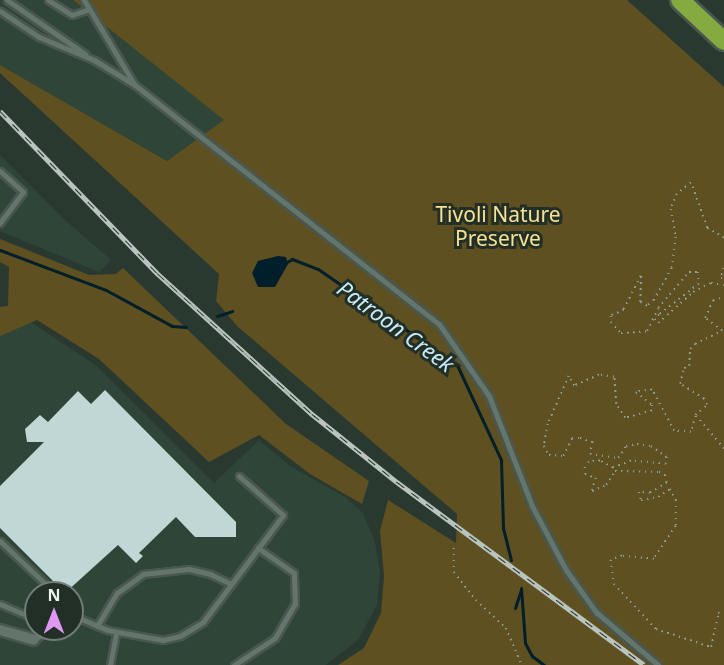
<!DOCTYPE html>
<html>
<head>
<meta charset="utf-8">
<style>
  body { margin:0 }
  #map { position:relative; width:724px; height:665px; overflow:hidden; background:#2a3930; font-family:"Noto Sans",sans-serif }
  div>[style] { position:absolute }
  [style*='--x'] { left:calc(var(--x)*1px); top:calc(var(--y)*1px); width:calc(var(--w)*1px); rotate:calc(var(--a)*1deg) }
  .built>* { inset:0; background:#2f4538 }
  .green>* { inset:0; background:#5e5020 }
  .water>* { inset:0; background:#001f2a }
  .stream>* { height:3px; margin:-1.5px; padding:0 1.5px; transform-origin:1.5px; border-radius:1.5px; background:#001f2a }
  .building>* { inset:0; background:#c0d7d5 }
  .path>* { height:1.5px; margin-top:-0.75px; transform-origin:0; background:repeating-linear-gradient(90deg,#919d96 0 1.5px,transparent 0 6px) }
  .roads { filter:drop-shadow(2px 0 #4a574f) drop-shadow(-2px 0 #4a574f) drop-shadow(0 2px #4a574f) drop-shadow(0 -2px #4a574f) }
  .lane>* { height:5px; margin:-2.5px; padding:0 2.5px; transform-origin:2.5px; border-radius:2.5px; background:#64756b }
  .street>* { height:10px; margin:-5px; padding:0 5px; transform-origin:5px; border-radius:5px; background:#64756b }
  .highway>* { height:18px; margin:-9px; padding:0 9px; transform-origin:9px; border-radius:9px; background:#85aa3f }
  .rail>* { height:5px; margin-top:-2.5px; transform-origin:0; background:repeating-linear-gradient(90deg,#212f26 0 9px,#bac4be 0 18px); box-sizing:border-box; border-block:2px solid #bac4be }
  span { translate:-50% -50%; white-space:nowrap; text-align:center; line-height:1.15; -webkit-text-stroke:6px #212f26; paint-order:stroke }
  .park-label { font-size:21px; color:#f8e192 }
  .water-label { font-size:22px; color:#c7eaf8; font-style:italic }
  .north { position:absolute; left:24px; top:581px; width:60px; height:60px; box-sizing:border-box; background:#212f26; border:2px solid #717d76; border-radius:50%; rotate:0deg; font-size:16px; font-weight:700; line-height:24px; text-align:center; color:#eaf3ed }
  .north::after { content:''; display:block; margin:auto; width:21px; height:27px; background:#de98f2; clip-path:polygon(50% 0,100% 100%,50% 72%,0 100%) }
</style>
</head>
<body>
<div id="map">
  <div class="built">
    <div style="clip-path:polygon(0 0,73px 0,225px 120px,167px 161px,0 65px)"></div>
    <div style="clip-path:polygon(0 155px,65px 220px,111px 260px,99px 272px,0 231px)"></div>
    <div style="clip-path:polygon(evenodd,0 318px,32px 323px,97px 366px,214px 483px,259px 440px,290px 466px,345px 497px,363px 513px,375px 542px,380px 572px,377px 605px,358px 640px,326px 665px,0 665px,0 318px,36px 593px,72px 593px,72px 629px,36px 629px,36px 593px)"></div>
  </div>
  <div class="green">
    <div style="clip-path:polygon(73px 0,627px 0,724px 87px,724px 665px,338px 665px,364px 648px,381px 613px,384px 576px,380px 531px,388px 500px,456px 543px,457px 514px,237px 326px,216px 301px,219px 274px,0 73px,0 65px,167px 161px,224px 120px)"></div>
    <div style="clip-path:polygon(0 239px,89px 275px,116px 274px,123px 268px,286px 424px,369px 481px,362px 504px,310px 474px,259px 435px,209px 462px,99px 359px,37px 320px,0 336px,0 307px,8px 306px,9px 267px,0 262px)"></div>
  </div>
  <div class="water">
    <div style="clip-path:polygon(278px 256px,286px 257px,288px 264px,275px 287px,258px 287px,252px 273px,258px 261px)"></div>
  </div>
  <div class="stream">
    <div style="--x:0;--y:250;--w:113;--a:20.7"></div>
    <div style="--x:106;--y:290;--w:75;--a:28.6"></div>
    <div style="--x:172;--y:326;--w:14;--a:4"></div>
    <div style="--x:287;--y:262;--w:6;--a:-31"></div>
    <div style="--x:292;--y:259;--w:28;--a:21"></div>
    <div style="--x:318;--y:269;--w:169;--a:34.6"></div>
    <div style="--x:457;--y:365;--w:105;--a:65.1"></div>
    <div style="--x:501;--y:460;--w:68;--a:88.3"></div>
    <div style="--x:503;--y:528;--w:33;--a:76"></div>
    <div style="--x:217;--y:316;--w:16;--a:-18"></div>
    <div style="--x:521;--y:588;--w:55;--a:85.8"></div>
    <div style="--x:525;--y:643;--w:15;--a:62"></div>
    <div style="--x:532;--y:656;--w:15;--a:37"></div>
    <div style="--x:515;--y:608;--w:19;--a:-72"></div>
  </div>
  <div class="building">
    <div style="clip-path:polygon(105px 390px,236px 522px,236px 537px,195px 537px,176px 517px,139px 553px,143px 556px,136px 563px,118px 545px,65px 593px,0 528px,0 486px,44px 442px,27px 442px,25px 429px,40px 415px,48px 422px,78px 391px,91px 404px)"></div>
  </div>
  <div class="path">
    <div style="--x:724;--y:238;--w:20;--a:-150"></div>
    <div style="--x:707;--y:228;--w:48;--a:-109.6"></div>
    <div style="--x:691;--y:183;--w:18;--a:142"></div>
    <div style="--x:677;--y:194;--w:16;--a:112"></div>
    <div style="--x:671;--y:209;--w:28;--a:80"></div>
    <div style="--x:676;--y:237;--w:31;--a:97"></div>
    <div style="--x:672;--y:268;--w:37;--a:119"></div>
    <div style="--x:654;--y:300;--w:9;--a:139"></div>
    <div style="--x:647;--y:306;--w:8;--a:-150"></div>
    <div style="--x:640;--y:302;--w:26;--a:-88"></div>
    <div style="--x:641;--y:276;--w:38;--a:117"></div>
    <div style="--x:624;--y:310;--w:14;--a:155"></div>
    <div style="--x:611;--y:316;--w:6;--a:90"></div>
    <div style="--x:611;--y:322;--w:15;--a:48"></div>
    <div style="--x:621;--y:333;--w:26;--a:-4"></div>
    <div style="--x:647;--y:331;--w:25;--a:-64"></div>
    <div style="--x:658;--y:308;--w:48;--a:-49.3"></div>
    <div style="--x:689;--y:272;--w:9;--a:0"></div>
    <div style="--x:698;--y:272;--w:12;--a:85"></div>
    <div style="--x:699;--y:284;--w:51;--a:142.2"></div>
    <div style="--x:659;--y:315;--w:6;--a:135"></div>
    <div style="--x:655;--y:319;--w:5;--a:53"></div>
    <div style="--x:658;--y:323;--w:47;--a:-41.5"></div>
    <div style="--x:693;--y:292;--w:20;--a:-27"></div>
    <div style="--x:711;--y:283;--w:13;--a:9"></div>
    <div style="--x:724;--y:268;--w:10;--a:107"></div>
    <div style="--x:721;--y:278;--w:3;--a:0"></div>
    <div style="--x:695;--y:415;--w:16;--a:-40"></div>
    <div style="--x:707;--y:405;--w:7;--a:-117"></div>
    <div style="--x:704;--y:399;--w:28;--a:-148"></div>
    <div style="--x:680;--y:384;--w:16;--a:-76"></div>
    <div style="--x:684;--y:368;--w:5;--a:-22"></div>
    <div style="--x:689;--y:366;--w:17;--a:-87"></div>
    <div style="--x:690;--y:349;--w:7;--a:-45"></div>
    <div style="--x:695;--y:344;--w:30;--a:-26"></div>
    <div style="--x:722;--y:331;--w:21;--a:-143"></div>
    <div style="--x:705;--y:318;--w:20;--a:-66"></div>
    <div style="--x:713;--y:300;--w:11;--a:-15"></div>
    <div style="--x:724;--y:449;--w:43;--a:-130.3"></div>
    <div style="--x:696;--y:416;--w:17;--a:107"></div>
    <div style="--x:691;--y:432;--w:17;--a:-177"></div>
    <div style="--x:674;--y:431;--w:47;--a:-118.2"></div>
    <div style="--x:652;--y:390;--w:16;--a:173"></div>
    <div style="--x:636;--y:392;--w:21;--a:39"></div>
    <div style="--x:652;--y:405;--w:6;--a:90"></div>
    <div style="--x:652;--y:411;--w:28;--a:165"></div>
    <div style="--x:625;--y:418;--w:17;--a:-123"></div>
    <div style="--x:616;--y:404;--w:27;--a:-94"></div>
    <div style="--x:614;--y:377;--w:15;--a:-172"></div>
    <div style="--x:599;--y:375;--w:27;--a:156"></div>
    <div style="--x:574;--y:386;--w:11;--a:-117"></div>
    <div style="--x:569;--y:376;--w:52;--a:113.6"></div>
    <div style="--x:548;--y:424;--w:22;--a:100"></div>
    <div style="--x:544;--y:446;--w:10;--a:61"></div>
    <div style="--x:549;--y:455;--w:14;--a:4"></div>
    <div style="--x:563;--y:456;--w:20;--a:-63"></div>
    <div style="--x:572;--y:438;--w:8;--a:0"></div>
    <div style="--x:580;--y:438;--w:14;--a:17"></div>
    <div style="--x:593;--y:442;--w:12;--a:104"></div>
    <div style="--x:590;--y:454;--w:28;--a:8"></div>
    <div style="--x:618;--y:458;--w:14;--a:-56"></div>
    <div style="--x:626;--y:446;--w:11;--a:-10"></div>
    <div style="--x:637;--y:444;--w:14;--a:8"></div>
    <div style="--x:651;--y:446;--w:19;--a:35"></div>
    <div style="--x:667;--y:457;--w:7;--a:98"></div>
    <div style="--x:666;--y:464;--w:35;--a:-175"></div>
    <div style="--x:631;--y:461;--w:19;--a:159"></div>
    <div style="--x:613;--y:468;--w:15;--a:-152"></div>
    <div style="--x:600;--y:461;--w:11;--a:175"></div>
    <div style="--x:589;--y:462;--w:6;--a:129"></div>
    <div style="--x:585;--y:467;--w:7;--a:90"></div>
    <div style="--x:585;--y:474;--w:12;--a:20"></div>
    <div style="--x:596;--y:478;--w:14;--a:107"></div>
    <div style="--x:592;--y:491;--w:15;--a:-23"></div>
    <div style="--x:606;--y:485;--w:17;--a:-57"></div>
    <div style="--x:615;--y:471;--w:44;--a:1.3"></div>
    <div style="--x:659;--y:472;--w:7;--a:27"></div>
    <div style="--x:665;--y:475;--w:8;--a:76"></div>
    <div style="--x:667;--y:483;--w:20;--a:150"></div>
    <div style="--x:650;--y:493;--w:11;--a:-175"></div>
    <div style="--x:639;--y:492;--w:8;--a:76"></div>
    <div style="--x:641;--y:500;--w:17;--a:-10"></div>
    <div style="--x:658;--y:497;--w:14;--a:-34"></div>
    <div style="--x:670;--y:489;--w:13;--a:61"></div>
    <div style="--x:676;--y:500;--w:26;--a:90"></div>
    <div style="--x:676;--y:526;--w:40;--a:124"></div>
    <div style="--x:654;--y:559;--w:32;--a:-175"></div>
    <div style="--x:622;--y:556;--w:12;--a:160"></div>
    <div style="--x:611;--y:560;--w:24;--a:83"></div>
    <div style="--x:614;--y:584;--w:62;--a:47"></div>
    <div style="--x:656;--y:629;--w:58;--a:18.1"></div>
    <div style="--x:711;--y:647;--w:35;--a:-78"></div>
    <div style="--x:718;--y:613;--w:6;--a:9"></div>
    <div style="--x:454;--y:548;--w:24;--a:90"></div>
    <div style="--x:454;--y:572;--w:36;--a:52"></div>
    <div style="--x:476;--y:600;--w:41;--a:43"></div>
    <div style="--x:506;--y:628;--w:40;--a:66.6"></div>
  </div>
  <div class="roads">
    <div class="lane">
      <div style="--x:7;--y:0;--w:95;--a:34.7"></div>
      <div style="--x:48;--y:0;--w:28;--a:32"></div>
      <div style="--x:72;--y:15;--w:18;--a:-19"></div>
      <div style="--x:84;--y:0;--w:98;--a:59.2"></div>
      <div style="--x:0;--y:11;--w:47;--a:33.7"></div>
      <div style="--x:39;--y:37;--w:60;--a:22.7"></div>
      <div style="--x:94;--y:60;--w:48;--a:31.4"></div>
      <div style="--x:135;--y:85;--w:387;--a:38.2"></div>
      <div style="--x:439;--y:324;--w:88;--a:55.2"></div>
      <div style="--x:489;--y:396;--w:118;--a:68.6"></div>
      <div style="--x:532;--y:506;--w:72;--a:62"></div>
      <div style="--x:566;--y:570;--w:52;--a:54.5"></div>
      <div style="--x:596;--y:612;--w:82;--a:40.5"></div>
      <div style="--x:0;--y:171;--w:31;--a:42"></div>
      <div style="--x:23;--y:192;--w:39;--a:127"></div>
      <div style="--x:0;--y:541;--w:76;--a:43.4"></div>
      <div style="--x:0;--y:604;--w:39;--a:23"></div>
      <div style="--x:72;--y:615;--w:38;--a:23"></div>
      <div style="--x:107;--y:630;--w:57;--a:10.1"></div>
      <div style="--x:163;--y:640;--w:17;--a:-13"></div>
      <div style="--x:180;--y:636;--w:27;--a:-31"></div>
      <div style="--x:203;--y:622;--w:134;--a:-53.2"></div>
      <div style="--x:283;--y:515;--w:59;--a:-138.4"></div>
      <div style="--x:97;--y:626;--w:39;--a:-59"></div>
      <div style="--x:117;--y:593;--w:32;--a:-36"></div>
      <div style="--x:143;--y:574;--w:46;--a:-6.2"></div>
      <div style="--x:189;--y:569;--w:22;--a:13"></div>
      <div style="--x:210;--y:574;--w:23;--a:25"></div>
      <div style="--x:34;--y:640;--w:19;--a:-35"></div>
      <div style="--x:110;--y:665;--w:33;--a:-79"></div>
      <div style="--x:234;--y:665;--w:49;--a:-33.4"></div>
      <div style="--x:275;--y:638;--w:39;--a:-60"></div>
      <div style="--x:295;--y:604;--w:31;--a:-92"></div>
      <div style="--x:294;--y:573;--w:44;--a:-145.2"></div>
    </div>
    <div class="street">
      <div style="--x:0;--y:630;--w:35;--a:16"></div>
    </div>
    <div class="highway">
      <div style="--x:680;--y:0;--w:60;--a:43"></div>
    </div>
  </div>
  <div class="rail">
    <div style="--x:0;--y:111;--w:226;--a:45.9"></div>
    <div style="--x:157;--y:273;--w:210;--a:42.3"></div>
    <div style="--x:312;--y:414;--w:109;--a:38.7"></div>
    <div style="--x:397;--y:482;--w:307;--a:36.5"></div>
  </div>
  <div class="park-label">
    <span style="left:498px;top:226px">Tivoli Nature<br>Preserve</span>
  </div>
  <div class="water-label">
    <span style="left:396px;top:326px;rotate:36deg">Patroon Creek</span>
  </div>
  <div class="north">N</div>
</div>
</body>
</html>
